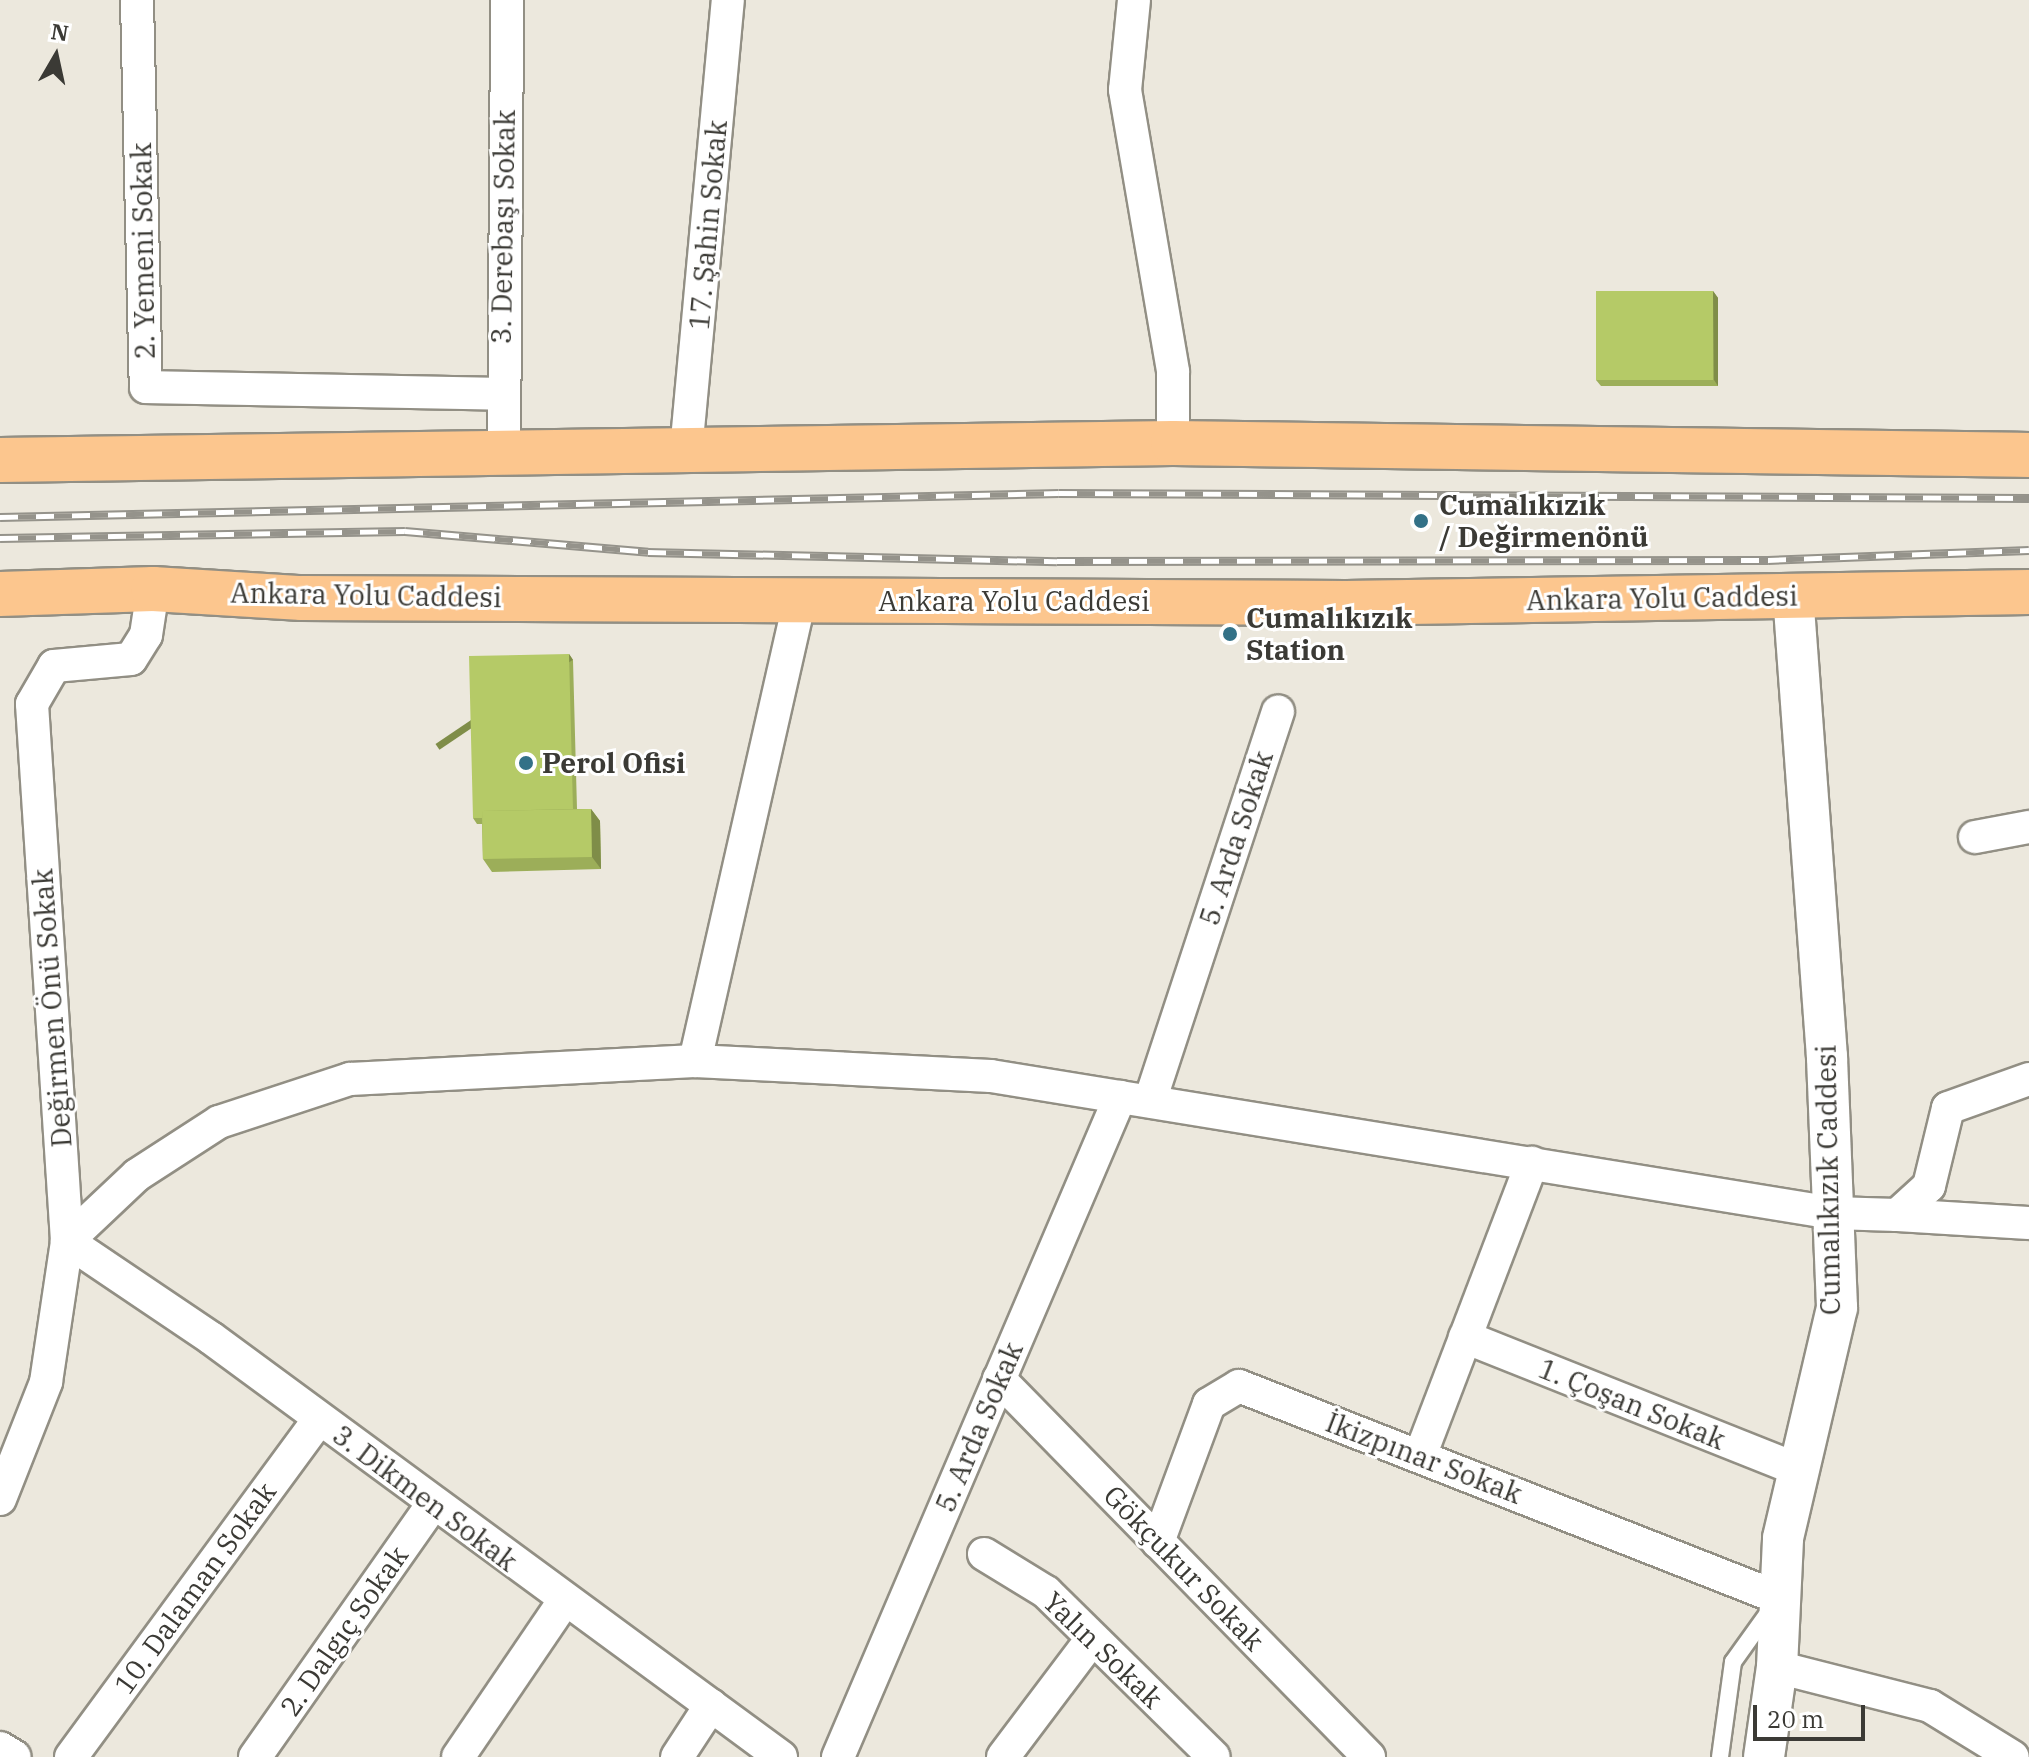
<!DOCTYPE html>
<html>
<head>
<meta charset="utf-8">
<style>
  body { margin:0 }
  #map { position:relative; width:2029px; height:1757px; overflow:hidden; background:#ece8dd; font-family:"IBM Plex Serif",serif }
  div>[style] { position:absolute }
  [style*='--x'] { left:calc(var(--x)*1px); top:calc(var(--y)*1px); width:calc(var(--w)*1px); rotate:calc(var(--a)*1deg) }
  .roads { filter:drop-shadow(2px 0 #928f84) drop-shadow(-2px 0 #928f84) drop-shadow(0 2px #928f84) drop-shadow(0 -2px #928f84) }
  .service>* { height:16px; margin:-8px; padding:0 8px; transform-origin:8px; border-radius:8px; background:#fff }
  .minor>* { height:32px; margin:-16px; padding:0 16px; transform-origin:16px; border-radius:16px; background:#fff }
  .tertiary>* { height:40px; margin:-20px; padding:0 20px; transform-origin:20px; border-radius:20px; background:#fff }
  .trunk>* { height:44px; margin:-22px; padding:0 22px; transform-origin:22px; border-radius:22px; background:#fcc68e }
  .rail>* { height:9px; margin-top:-4.5px; transform-origin:0; background:repeating-linear-gradient(90deg,#fff 0 18px,#95938b 0 36px); box-sizing:border-box; border-block:2px solid #95938b }
  .wall>* { inset:0; background:#9cae59 }
  .shaded-wall>* { inset:0; background:#7f8d48; transform-origin:0 0 }
  .building>* { inset:0; background:#b5ca67; transform-origin:0 0 }
  .dots>* { width:22px; height:22px; translate:-50% -50%; box-sizing:border-box; border:4px solid #fff; border-radius:50% }
  span { translate:-50% -50%; white-space:nowrap; text-align:center; line-height:1.15; -webkit-text-stroke:6px #fff; paint-order:stroke }
  .street-label { font-size:28px; color:#3b3a35 }
  .poi-label { font-size:28px; color:#3b3a35; font-weight:700 }
  .left { translate:0 -50%; text-align:left }
  .north { position:absolute; left:16px; top:16px; width:80px; height:80px; -webkit-text-stroke:6px #fff; paint-order:stroke; rotate:9deg; font-size:22px; font-weight:700; line-height:32px; text-align:center; color:#3b3a35 }
  .north::after { content:''; display:block; margin:auto; width:28px; height:36px; background:#3b3a35; clip-path:polygon(50% 0,100% 100%,50% 72%,0 100%) }
  .scale { position:absolute; left:1753px; top:1705px; width:112px; height:36px; box-sizing:border-box; border:4px solid #3b3a35; border-top:0; padding-left:10px; font-size:24px; line-height:28px; white-space:nowrap; color:#3b3a35; -webkit-text-stroke:6px #fff; paint-order:stroke }
</style>
</head>
<body>
<div id="map">
  <div class="roads">
    <div class="service">
      <div style="--x:1720;--y:1757;--w:96;--a:-82.2"></div>
      <div style="--x:1733;--y:1662;--w:65;--a:-54.4"></div>
    </div>
    <div class="minor">
      <div style="--x:137;--y:0;--w:387;--a:88.7"></div>
      <div style="--x:146;--y:387;--w:355;--a:1.1"></div>
      <div style="--x:1134;--y:0;--w:90;--a:95.7"></div>
      <div style="--x:1125;--y:90;--w:286;--a:80.3"></div>
      <div style="--x:1173;--y:372;--w:71;--a:90"></div>
      <div style="--x:686;--y:451;--w:453;--a:-84.7"></div>
      <div style="--x:504;--y:453;--w:453;--a:-89.6"></div>
      <div style="--x:1975;--y:837;--w:55;--a:-10.5"></div>
      <div style="--x:695;--y:1061;--w:474;--a:-77.2"></div>
      <div style="--x:1150;--y:1101;--w:410;--a:-71.8"></div>
      <div style="--x:1897;--y:1215;--w:132;--a:3.5"></div>
      <div style="--x:1465;--y:1337;--w:360;--a:21.7"></div>
      <div style="--x:999;--y:1379;--w:529;--a:45.61"></div>
      <div style="--x:1420;--y:1456;--w:314;--a:-69.1"></div>
      <div style="--x:0;--y:1499;--w:126;--a:-68.5"></div>
      <div style="--x:46;--y:1382;--w:143;--a:-81.5"></div>
      <div style="--x:67;--y:1241;--w:538;--a:-93.73"></div>
      <div style="--x:32;--y:704;--w:44;--a:-59.9"></div>
      <div style="--x:54;--y:666;--w:77;--a:-5.2"></div>
      <div style="--x:131;--y:659;--w:28;--a:-58"></div>
      <div style="--x:146;--y:635;--w:47;--a:-81.3"></div>
      <div style="--x:1158;--y:1542;--w:147;--a:-69.7"></div>
      <div style="--x:1209;--y:1404;--w:35;--a:-31"></div>
      <div style="--x:1239;--y:1386;--w:580;--a:21.43"></div>
      <div style="--x:984;--y:1554;--w:73;--a:31.5"></div>
      <div style="--x:1046;--y:1592;--w:235;--a:44.5"></div>
      <div style="--x:1777;--y:1667;--w:158;--a:14.3"></div>
      <div style="--x:1930;--y:1706;--w:97;--a:31.6"></div>
      <div style="--x:0;--y:1748;--w:17;--a:31"></div>
      <div style="--x:71;--y:1757;--w:419;--a:-53.7"></div>
      <div style="--x:255;--y:1757;--w:309;--a:-54.9"></div>
      <div style="--x:458;--y:1757;--w:189;--a:-55.8"></div>
      <div style="--x:677;--y:1757;--w:62;--a:-56.8"></div>
      <div style="--x:781;--y:1757;--w:707;--a:-143.68"></div>
      <div style="--x:211;--y:1338;--w:174;--a:-146"></div>
      <div style="--x:67;--y:1241;--w:96;--a:-43.3"></div>
      <div style="--x:137;--y:1175;--w:98;--a:-32.9"></div>
      <div style="--x:219;--y:1122;--w:138;--a:-18.2"></div>
      <div style="--x:350;--y:1079;--w:345;--a:-3"></div>
      <div style="--x:695;--y:1061;--w:296;--a:2.9"></div>
      <div style="--x:991;--y:1076;--w:853;--a:9.24"></div>
      <div style="--x:1833;--y:1213;--w:64;--a:1.8"></div>
      <div style="--x:1897;--y:1215;--w:43;--a:-42.2"></div>
      <div style="--x:1929;--y:1186;--w:80;--a:-76.3"></div>
      <div style="--x:1948;--y:1108;--w:86;--a:-19.7"></div>
      <div style="--x:838;--y:1757;--w:718;--a:-66.86"></div>
      <div style="--x:1003;--y:1757;--w:148;--a:-53"></div>
    </div>
    <div class="tertiary">
      <div style="--x:1764;--y:1757;--w:91;--a:-81.8"></div>
      <div style="--x:1777;--y:1667;--w:129;--a:-87.3"></div>
      <div style="--x:1783;--y:1538;--w:237;--a:-76.8"></div>
      <div style="--x:1837;--y:1307;--w:250;--a:-92.3"></div>
      <div style="--x:1827;--y:1057;--w:461;--a:-94.2"></div>
    </div>
    <div class="trunk">
      <div style="--x:0;--y:460;--w:1173;--a:-0.83"></div>
      <div style="--x:1173;--y:443;--w:856;--a:0.8"></div>
      <div style="--x:0;--y:594;--w:153;--a:-1.9"></div>
      <div style="--x:153;--y:589;--w:149;--a:3.5"></div>
      <div style="--x:302;--y:598;--w:1044;--a:0.27"></div>
      <div style="--x:1346;--y:603;--w:683;--a:-0.92"></div>
    </div>
  </div>
  <div class="rail">
    <div style="--x:0;--y:517;--w:1059;--a:-1.3"></div>
    <div style="--x:1059;--y:493;--w:970;--a:0.3"></div>
    <div style="--x:0;--y:538;--w:405;--a:-1"></div>
    <div style="--x:405;--y:531;--w:244;--a:4.9"></div>
    <div style="--x:648;--y:552;--w:409;--a:1.3"></div>
    <div style="--x:1057;--y:561;--w:711;--a:-0.08"></div>
    <div style="--x:1768;--y:560;--w:261;--a:-2.2"></div>
  </div>
  <div class="wall">
    <div style="clip-path:polygon(1713px 291px,1718px 298px,1718px 386px,1601px 386px,1596px 380px)"></div>
    <div style="clip-path:polygon(569px 654px,573px 660px,577px 809px,591px 809px,600px 821px,601px 869px,492px 872px,483px 859px,482px 824px,477px 824px,473px 818px)"></div>
  </div>
  <div class="shaded-wall">
    <div style="clip-path:polygon(1713px 291px,1718px 298px,1718px 386px,1714px 380px)"></div>
    <div style="left:569px;top:654px;width:7px;height:161px;rotate:56deg"></div>
    <div style="clip-path:polygon(591px 809px,600px 821px,601px 869px,592px 857px)"></div>
  </div>
  <div class="building">
    <div style="left:1596px;top:291px;width:117px;height:89px"></div>
    <div style="clip-path:polygon(569px 654px,573px 809px,482px 811px,482px 818px,473px 818px,469px 656px)"></div>
    <div style="left:591px;top:809px;width:48px;height:109px;rotate:89deg"></div>
  </div>
  <div class="dots">
    <div style="left:1421px;top:521px;background:#337187"></div>
    <div style="left:1230px;top:634px;background:#337187"></div>
    <div style="left:526px;top:763px;background:#337187"></div>
  </div>
  <div class="street-label">
    <span style="left:708px;top:225px;rotate:-85deg">17. Şahin Sokak</span>
    <span style="left:503px;top:227px;rotate:-89deg">3. Derebaşı Sokak</span>
    <span style="left:143px;top:251px;rotate:-91deg">2. Yemeni Sokak</span>
    <span style="left:366px;top:595px;rotate:1deg">Ankara Yolu Caddesi</span>
    <span style="left:1662px;top:598px;rotate:-1deg">Ankara Yolu Caddesi</span>
    <span style="left:1014px;top:601px">Ankara Yolu Caddesi</span>
    <span style="left:1236px;top:838px;rotate:-72deg">5. Arda Sokak</span>
    <span style="left:52px;top:1008px;rotate:-94deg">Değirmen Önü Sokak</span>
    <span style="left:1828px;top:1180px;rotate:-91deg">Cumalıkızık Caddesi</span>
    <span style="left:1632px;top:1404px;rotate:22deg">1. Çoşan Sokak</span>
    <span style="left:979px;top:1427px;rotate:-67deg">5. Arda Sokak</span>
    <span style="left:1424px;top:1458px;rotate:21deg">İkizpınar Sokak</span>
    <span style="left:425px;top:1498px;rotate:37deg">3. Dikmen Sokak</span>
    <span style="left:1184px;top:1568px;rotate:46deg">Gökçukur Sokak</span>
    <span style="left:195px;top:1588px;rotate:-54deg">10. Dalaman Sokak</span>
    <span style="left:344px;top:1631px;rotate:-55deg">2. Dalgıç Sokak</span>
    <span style="left:1103px;top:1650px;rotate:44deg">Yalın Sokak</span>
  </div>
  <div class="poi-label">
    <span class="left" style="left:1439px;top:521px">Cumalıkızık<br>/ Değirmenönü</span>
    <span class="left" style="left:1246px;top:634px">Cumalıkızık<br>Station</span>
    <span class="left" style="left:542px;top:763px">Perol Ofisi</span>
  </div>
  <div class="north">N</div>
  <div class="scale">20 m</div>
</div>
</body>
</html>
